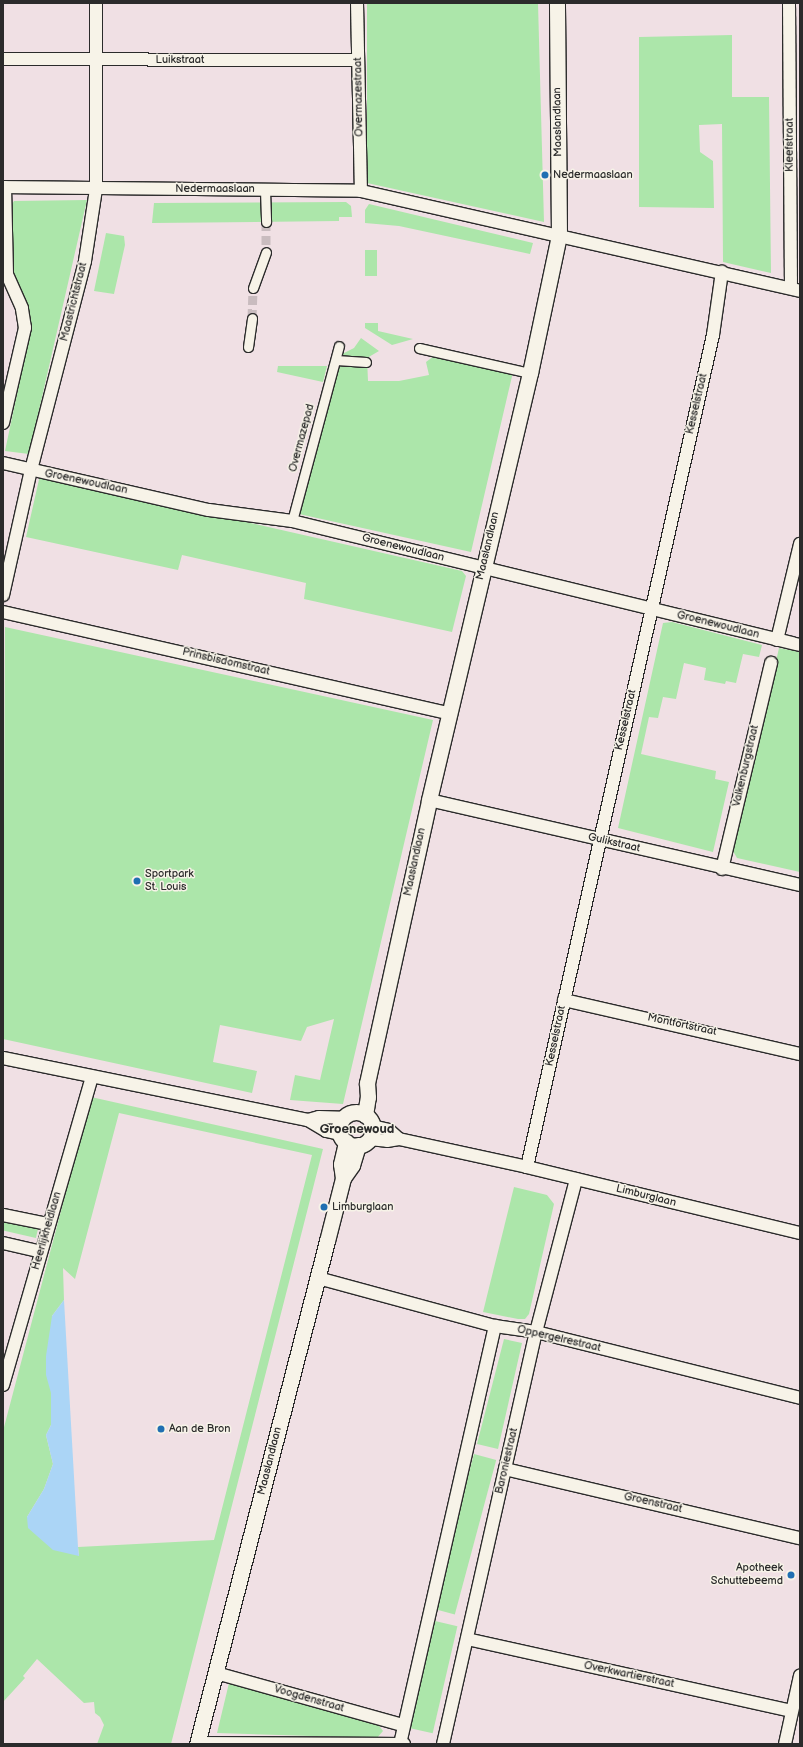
<!DOCTYPE html>
<html>
<head>
<meta charset="utf-8">
<style>
  body { margin:0 }
  #map { position:relative; width:803px; height:1747px; overflow:hidden; background:#f0e0e4; font-family:"Balsamiq Sans",sans-serif }
  div>[style] { position:absolute }
  [style*='--x'] { left:calc(var(--x)*1px); top:calc(var(--y)*1px); width:calc(var(--w)*1px); rotate:calc(var(--a)*1deg) }
  .green>* { inset:0; background:#ace6aa; transform-origin:0 0 }
  .water>* { inset:0; background:#abd5f6 }
  .pedestrian-tunnel>* { height:9px; margin-top:-4.5px; transform-origin:0; background:repeating-linear-gradient(90deg,#c9bcbf 0 9px,transparent 0 13.5px) }
  .roads { filter:drop-shadow(1px 0 #2b2b2b) drop-shadow(-1px 0 #2b2b2b) drop-shadow(0 1px #2b2b2b) drop-shadow(0 -1px #2b2b2b) }
  .pedestrian>* { height:9px; margin:-4.5px; padding:0 4.5px; transform-origin:4.5px; border-radius:4.5px; background:#f7f3e8 }
  .minor>* { height:12px; margin:-6px; padding:0 6px; transform-origin:6px; border-radius:6px; background:#f7f3e8 }
  .tertiary>* { height:15px; margin:-7.5px; padding:0 7.5px; transform-origin:7.5px; border-radius:7.5px; background:#f7f3e8 }
  .tertiary>.ring { margin:-7.5px; padding:0; box-sizing:content-box; background:none; border:15px solid #f7f3e8; border-radius:50% }
  .dots>* { width:11px; height:11px; translate:-50% -50%; box-sizing:border-box; border:2px solid #f7f3e8; border-radius:50% }
  span { translate:-50% -50%; white-space:nowrap; text-align:center; line-height:1.15; -webkit-text-stroke:3px #f7f3e8; paint-order:stroke }
  .street-label { font-size:11px; color:#2b2b2b }
  .poi-label { font-size:11px; color:#2b2b2b }
  .left { translate:0 -50%; text-align:left }
  .right { translate:-100% -50%; text-align:right }
  .quarter-label { font-size:13px; color:#2b2b2b; font-weight:700 }
  .frame { position:absolute; inset:0; border:4px solid #2b2b2b; pointer-events:none }
</style>
</head>
<body>
<div id="map">
  <div class="green">
    <div style="clip-path:polygon(367px 3px,538px 3px,544px 222px,367px 183px)"></div>
    <div style="clip-path:polygon(732px 35px,732px 97px,769px 97px,771px 273px,723px 262px,722px 124px,699px 125px,700px 152px,713px 161px,714px 208px,639px 207px,639px 37px)"></div>
    <div style="clip-path:polygon(87px 200px,29px 454px,5px 451px,30px 332px,29px 312px,12px 268px,11px 206px,14px 201px)"></div>
    <div style="clip-path:polygon(346px 202px,351px 206px,352px 217px,339px 217px,339px 221px,152px 223px,154px 203px)"></div>
    <div style="clip-path:polygon(369px 204px,533px 243px,530px 254px,399px 226px,365px 223px,365px 210px)"></div>
    <div style="clip-path:polygon(106px 233px,124px 236px,125px 245px,114px 294px,94px 291px)"></div>
    <div style="left:365px;top:250px;width:12px;height:26px"></div>
    <div style="clip-path:polygon(365px 323px,378px 323px,378px 331px,413px 339px,392px 345px,365px 328px)"></div>
    <div style="clip-path:polygon(361px 338px,379px 351px,367px 358px,368px 381px,399px 381px,429px 375px,426px 362px,434px 356px,513px 372px,471px 552px,299px 514px,342px 354px,354px 348px)"></div>
    <div style="clip-path:polygon(278px 366px,327px 366px,323px 382px,277px 372px)"></div>
    <div style="clip-path:polygon(40px 475px,462px 571px,466px 576px,452px 632px,304px 599px,306px 583px,182px 555px,178px 570px,26px 537px)"></div>
    <div style="clip-path:polygon(672px 622px,762px 645px,759px 657px,743px 654px,736px 683px,726px 681px,725px 684px,704px 680px,706px 668px,684px 663px,676px 699px,663px 697px,658px 718px,649px 717px,641px 754px,716px 771px,715px 779px,729px 782px,713px 852px,618px 828px,663px 623px)"></div>
    <div style="clip-path:polygon(5px 627px,433px 720px,343px 1104px,290px 1100px,295px 1075px,320px 1080px,334px 1019px,307px 1027px,301px 1041px,220px 1025px,213px 1062px,257px 1071px,252px 1093px,3px 1039px)"></div>
    <div style="clip-path:polygon(779px 648px,800px 652px,800px 872px,737px 858px,733px 851px)"></div>
    <div style="clip-path:polygon(evenodd,91px 1097px,323px 1149px,171px 1744px,97px 1744px,104px 1725px,100px 1717px,95px 1713px,94px 1702px,84px 1703px,37px 1659px,23px 1676px,25px 1678px,3px 1702px,3px 1431px,91px 1097px,119px 1113px,312px 1155px,214px 1540px,78px 1547px,79px 1556px,27px 1517px,44px 1489px,53px 1464px,46px 1435px,51px 1425px,52px 1316px,64px 1300px,63px 1268px,75px 1279px,119px 1113px)"></div>
    <div style="clip-path:polygon(514px 1187px,547px 1195px,554px 1204px,529px 1314px,525px 1319px,518px 1319px,483px 1312px)"></div>
    <div style="left:3px;top:1216px;width:37px;height:14px;rotate:13deg"></div>
    <div style="clip-path:polygon(504px 1339px,522px 1343px,498px 1449px,477px 1444px)"></div>
    <div style="left:474px;top:1454px;width:23px;height:160px;rotate:15deg"></div>
    <div style="left:435px;top:1621px;width:23px;height:110px;rotate:13deg"></div>
    <div style="clip-path:polygon(229px 1683px,377px 1723px,383px 1731px,377px 1738px,217px 1733px)"></div>
  </div>
  <div class="water">
    <div style="clip-path:polygon(64px 1300px,78px 1547px,79px 1556px,53px 1550px,28px 1528px,27px 1517px,44px 1489px,53px 1464px,46px 1435px,51px 1425px,51px 1393px,46px 1375px,46px 1356px,52px 1316px)"></div>
  </div>
  <div class="pedestrian-tunnel">
    <div style="--x:266;--y:222;--w:30;--a:90"></div>
    <div style="--x:252;--y:318;--w:30;--a:-88"></div>
  </div>
  <div class="roads">
    <div class="pedestrian">
      <div style="--x:265;--y:190;--w:32;--a:88"></div>
      <div style="--x:253;--y:288;--w:38;--a:-70"></div>
      <div style="--x:248;--y:347;--w:29;--a:-82"></div>
      <div style="--x:419;--y:348;--w:114;--a:12.7"></div>
      <div style="--x:336;--y:360;--w:30;--a:4"></div>
      <div style="--x:292;--y:521;--w:181;--a:-75"></div>
    </div>
    <div class="minor">
      <div style="--x:357;--y:3;--w:188;--a:88.8"></div>
      <div style="--x:789;--y:3;--w:285;--a:89.6"></div>
      <div style="--x:3;--y:59;--w:355;--a:0.2"></div>
      <div style="--x:3;--y:187;--w:358;--a:0.6"></div>
      <div style="--x:361;--y:191;--w:450;--a:12.8"></div>
      <div style="--x:3;--y:423;--w:98;--a:-77"></div>
      <div style="--x:25;--y:328;--w:20;--a:-99"></div>
      <div style="--x:22;--y:308;--w:37;--a:-114"></div>
      <div style="--x:7;--y:274;--w:87;--a:-91.3"></div>
      <div style="--x:3;--y:463;--w:211;--a:12.9"></div>
      <div style="--x:209;--y:510;--w:84;--a:7.5"></div>
      <div style="--x:292;--y:521;--w:523;--a:13.72"></div>
      <div style="--x:3;--y:595;--w:128;--a:-77.4"></div>
      <div style="--x:31;--y:470;--w:216;--a:-75.5"></div>
      <div style="--x:85;--y:261;--w:73;--a:-81.3"></div>
      <div style="--x:96;--y:189;--w:186;--a:-90"></div>
      <div style="--x:3;--y:612;--w:457;--a:12.8"></div>
      <div style="--x:777;--y:640;--w:99;--a:-76.5"></div>
      <div style="--x:429;--y:800;--w:381;--a:12.9"></div>
      <div style="--x:722;--y:869;--w:212;--a:-76.6"></div>
      <div style="--x:564;--y:1000;--w:242;--a:12.9"></div>
      <div style="--x:3;--y:1058;--w:311;--a:11.5"></div>
      <div style="--x:308;--y:1120;--w:11;--a:-15"></div>
      <div style="--x:319;--y:1117;--w:24;--a:2"></div>
      <div style="--x:308;--y:1120;--w:21;--a:31"></div>
      <div style="--x:326;--y:1131;--w:14;--a:12"></div>
      <div style="--x:372;--y:1126;--w:17;--a:13"></div>
      <div style="--x:389;--y:1130;--w:13;--a:42"></div>
      <div style="--x:369;--y:1139;--w:18;--a:6"></div>
      <div style="--x:387;--y:1141;--w:12;--a:-9"></div>
      <div style="--x:399;--y:1139;--w:131;--a:12.3"></div>
      <div style="--x:527;--y:1167;--w:281;--a:13.6"></div>
      <div style="--x:527;--y:1167;--w:853;--a:-77.4"></div>
      <div style="--x:713;--y:335;--w:64;--a:-81.9"></div>
      <div style="--x:3;--y:1215;--w:46;--a:11.3"></div>
      <div style="--x:3;--y:1243;--w:39;--a:13"></div>
      <div style="--x:318;--y:1278;--w:183;--a:15.2"></div>
      <div style="--x:495;--y:1326;--w:41;--a:8.3"></div>
      <div style="--x:536;--y:1332;--w:272;--a:14"></div>
      <div style="--x:3;--y:1385;--w:321;--a:-73.9"></div>
      <div style="--x:505;--y:1469;--w:303;--a:13.2"></div>
      <div style="--x:467;--y:1639;--w:332;--a:12.5"></div>
      <div style="--x:216;--y:1673;--w:193;--a:15.6"></div>
      <div style="--x:197;--y:1743;--w:207;--a:0.3"></div>
      <div style="--x:400;--y:1744;--w:429;--a:-77.2"></div>
      <div style="--x:443;--y:1744;--w:422;--a:-77.3"></div>
      <div style="--x:536;--y:1332;--w:158;--a:-75.3"></div>
      <div style="--x:785;--y:1744;--w:70;--a:-77.6"></div>
    </div>
    <div class="tertiary">
      <div class="ring" style="left:339px;top:1112px;width:19px;height:19px"></div>
      <div style="--x:365;--y:1115;--w:18;--a:-81"></div>
      <div style="--x:368;--y:1097;--w:14;--a:-94"></div>
      <div style="--x:367;--y:1083;--w:290;--a:-77.6"></div>
      <div style="--x:429;--y:800;--w:439;--a:-76.7"></div>
      <div style="--x:530;--y:373;--w:141;--a:-78.1"></div>
      <div style="--x:559;--y:235;--w:232;--a:-90.5"></div>
      <div style="--x:343;--y:1178;--w:16;--a:-55"></div>
      <div style="--x:352;--y:1165;--w:21;--a:-73"></div>
      <div style="--x:197;--y:1744;--w:520;--a:-75.51"></div>
      <div style="--x:327;--y:1241;--w:65;--a:-75.7"></div>
      <div style="--x:343;--y:1178;--w:14;--a:-98"></div>
      <div style="--x:341;--y:1164;--w:23;--a:-77"></div>
    </div>
  </div>
  <div class="dots">
    <div style="left:545px;top:175px;background:#1f6fb2"></div>
    <div style="left:137px;top:881px;background:#1f6fb2"></div>
    <div style="left:324px;top:1207px;background:#1f6fb2"></div>
    <div style="left:161px;top:1429px;background:#1f6fb2"></div>
    <div style="left:791px;top:1575px;background:#1f6fb2"></div>
  </div>
  <div class="street-label">
    <span style="left:180px;top:60px">Luikstraat</span>
    <span style="left:359px;top:97px;rotate:-91deg">Overmazestraat</span>
    <span style="left:558px;top:122px;rotate:-91deg">Maaslandlaan</span>
    <span style="left:790px;top:145px;rotate:-90deg">Kleefstraat</span>
    <span style="left:215px;top:189px">Nedermaaslaan</span>
    <span style="left:74px;top:302px;rotate:-76deg">Maastrichtstraat</span>
    <span style="left:697px;top:404px;rotate:-77deg">Kesselstraat</span>
    <span style="left:302px;top:438px;rotate:-75deg">Overmazepad</span>
    <span style="left:86px;top:482px;rotate:12deg">Groenewoudlaan</span>
    <span style="left:488px;top:546px;rotate:-77deg">Maaslandlaan</span>
    <span style="left:403px;top:548px;rotate:14deg">Groenewoudlaan</span>
    <span style="left:718px;top:625px;rotate:14deg">Groenewoudlaan</span>
    <span style="left:226px;top:662px;rotate:13deg">Prinsbisdomstraat</span>
    <span style="left:626px;top:720px;rotate:-77deg">Kesselstraat</span>
    <span style="left:746px;top:766px;rotate:-77deg">Valkenburgstraat</span>
    <span style="left:614px;top:843px;rotate:13deg">Gulikstraat</span>
    <span style="left:415px;top:862px;rotate:-78deg">Maaslandlaan</span>
    <span style="left:682px;top:1025px;rotate:12deg">Montfortstraat</span>
    <span style="left:556px;top:1036px;rotate:-78deg">Kesselstraat</span>
    <span style="left:646px;top:1196px;rotate:14deg">Limburglaan</span>
    <span style="left:47px;top:1231px;rotate:-74deg">Heerlijkheidlaan</span>
    <span style="left:559px;top:1339px;rotate:13deg">Oppergelrestraat</span>
    <span style="left:270px;top:1461px;rotate:-76deg">Maaslandlaan</span>
    <span style="left:507px;top:1461px;rotate:-77deg">Baroniestraat</span>
    <span style="left:653px;top:1503px;rotate:13deg">Groenstraat</span>
    <span style="left:629px;top:1675px;rotate:12deg">Overkwartierstraat</span>
    <span style="left:309px;top:1699px;rotate:16deg">Voogdenstraat</span>
  </div>
  <div class="poi-label">
    <span class="left" style="left:553px;top:175px">Nedermaaslaan</span>
    <span class="left" style="left:145px;top:881px">Sportpark<br>St. Louis</span>
    <span class="left" style="left:332px;top:1207px">Limburglaan</span>
    <span class="left" style="left:169px;top:1429px">Aan de Bron</span>
    <span class="right" style="left:783px;top:1575px">Apotheek<br>Schuttebeemd</span>
  </div>
  <div class="quarter-label">
    <span style="left:357px;top:1129px">Groenewoud</span>
  </div>
  <div class="frame"></div>
</div>
</body>
</html>
